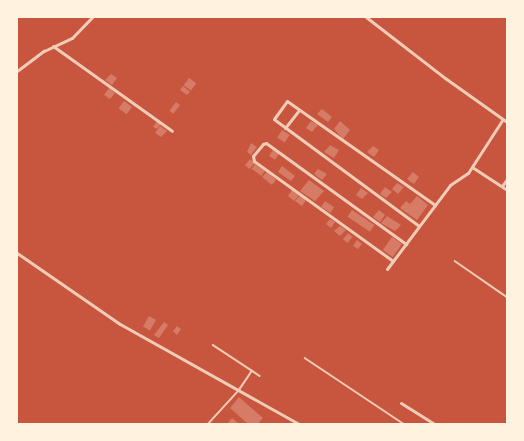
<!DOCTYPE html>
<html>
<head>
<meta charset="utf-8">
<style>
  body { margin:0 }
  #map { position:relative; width:524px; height:441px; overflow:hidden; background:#c8553d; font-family:Jost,sans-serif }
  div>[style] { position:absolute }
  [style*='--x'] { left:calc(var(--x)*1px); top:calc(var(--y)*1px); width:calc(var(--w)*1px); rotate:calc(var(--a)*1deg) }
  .building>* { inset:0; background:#d67c66; transform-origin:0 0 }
  .service>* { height:1.5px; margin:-0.75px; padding:0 0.75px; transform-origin:0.75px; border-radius:0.75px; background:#f1ccb7 }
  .minor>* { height:3px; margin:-1.5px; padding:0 1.5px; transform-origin:1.5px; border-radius:1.5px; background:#f1ccb7 }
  span { translate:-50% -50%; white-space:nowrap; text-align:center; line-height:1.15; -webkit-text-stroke:3px #fff3e0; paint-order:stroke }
  .frame { position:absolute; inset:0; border:18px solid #fff3e0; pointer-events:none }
</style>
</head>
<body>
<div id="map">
  <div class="building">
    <div style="clip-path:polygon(111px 74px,117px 78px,112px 85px,105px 80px)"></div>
    <div style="left:189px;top:78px;width:9px;height:9px;rotate:36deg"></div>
    <div style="clip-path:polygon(183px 86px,190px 92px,187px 95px,180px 90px)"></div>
    <div style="clip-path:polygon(109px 88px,115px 93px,110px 99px,104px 95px)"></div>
    <div style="left:124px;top:101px;width:10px;height:9px;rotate:37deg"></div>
    <div style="left:176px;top:102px;width:5px;height:11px;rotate:37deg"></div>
    <div style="clip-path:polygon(322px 109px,332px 117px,328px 122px,317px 114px)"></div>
    <div style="clip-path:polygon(157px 121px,161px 124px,157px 129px,153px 127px)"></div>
    <div style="clip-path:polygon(311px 121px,318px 125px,312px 132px,306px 128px)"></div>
    <div style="clip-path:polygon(340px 121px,350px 130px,343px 139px,334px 129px)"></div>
    <div style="clip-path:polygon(160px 126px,167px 131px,161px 137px,155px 133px)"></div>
    <div style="left:282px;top:130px;width:9px;height:9px;rotate:32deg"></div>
    <div style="clip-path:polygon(251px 143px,257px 147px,251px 155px,247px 152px)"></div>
    <div style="clip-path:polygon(330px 145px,339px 150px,334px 158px,324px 152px)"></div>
    <div style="clip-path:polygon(373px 146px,379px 150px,374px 157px,367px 152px)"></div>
    <div style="left:273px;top:150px;width:7px;height:7px;rotate:34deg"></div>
    <div style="left:250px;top:159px;width:6px;height:8px;rotate:39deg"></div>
    <div style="left:255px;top:164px;width:12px;height:6px;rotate:35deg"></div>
    <div style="clip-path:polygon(282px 166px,295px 176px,291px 181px,278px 172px)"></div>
    <div style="clip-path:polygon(318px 169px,327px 174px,322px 180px,314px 174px)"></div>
    <div style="clip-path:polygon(267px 172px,276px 180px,272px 185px,262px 177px)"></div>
    <div style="clip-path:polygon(413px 172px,419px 177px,414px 184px,407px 179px)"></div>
    <div style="clip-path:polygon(309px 180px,324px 191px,315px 201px,300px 191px)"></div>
    <div style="clip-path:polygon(397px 183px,404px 187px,398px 194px,392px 189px)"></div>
    <div style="clip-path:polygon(385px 187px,392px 192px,386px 198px,380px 194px)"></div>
    <div style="clip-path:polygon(361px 188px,368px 193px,362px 199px,356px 195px)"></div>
    <div style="clip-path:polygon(292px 190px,299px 195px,294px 201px,288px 196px)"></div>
    <div style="clip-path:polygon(300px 195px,306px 200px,302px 206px,295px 201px)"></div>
    <div style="clip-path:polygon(417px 196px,428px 205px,417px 220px,400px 208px,406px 201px,410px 204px)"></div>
    <div style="left:325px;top:201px;width:11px;height:7px;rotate:34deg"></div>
    <div style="left:352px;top:210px;width:27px;height:8px;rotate:34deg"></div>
    <div style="clip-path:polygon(379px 210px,385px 215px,380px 222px,373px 217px)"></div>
    <div style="clip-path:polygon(387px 216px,401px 225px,395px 231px,381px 223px)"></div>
    <div style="clip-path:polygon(330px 219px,335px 222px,331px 228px,326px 224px)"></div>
    <div style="clip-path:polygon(340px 226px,346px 230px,340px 236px,334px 231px)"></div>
    <div style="left:348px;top:233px;width:6px;height:8px;rotate:39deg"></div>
    <div style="left:392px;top:237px;width:12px;height:16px;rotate:35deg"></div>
    <div style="clip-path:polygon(357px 240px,362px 244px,358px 249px,353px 246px)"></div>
    <div style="left:149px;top:316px;width:8px;height:12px;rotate:30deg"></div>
    <div style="clip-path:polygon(164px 322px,168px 325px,159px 338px,154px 335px)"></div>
    <div style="clip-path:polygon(177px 326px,181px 329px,177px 335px,173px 331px)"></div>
    <div style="clip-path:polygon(239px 397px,263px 418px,258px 424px,248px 424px,230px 408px)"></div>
    <div style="clip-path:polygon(232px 418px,239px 424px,227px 424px)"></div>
  </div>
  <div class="service">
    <div style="--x:455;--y:261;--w:63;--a:34.7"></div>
    <div style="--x:213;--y:345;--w:56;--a:33.4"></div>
    <div style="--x:305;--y:358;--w:119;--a:33.7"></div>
    <div style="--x:208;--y:424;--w:46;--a:-47.6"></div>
    <div style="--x:239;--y:390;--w:23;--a:-56"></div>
  </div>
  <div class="minor">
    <div style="--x:366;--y:17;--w:100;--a:37.7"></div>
    <div style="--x:445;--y:78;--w:76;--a:35.4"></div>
    <div style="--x:53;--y:46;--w:146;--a:35.5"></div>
    <div style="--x:17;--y:71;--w:34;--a:-37"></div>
    <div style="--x:44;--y:51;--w:31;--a:-25"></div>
    <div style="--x:72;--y:38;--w:29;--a:-46"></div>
    <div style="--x:285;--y:128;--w:23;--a:-52"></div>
    <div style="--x:472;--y:167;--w:42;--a:33.3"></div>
    <div style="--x:502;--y:186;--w:9;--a:-54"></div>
    <div style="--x:419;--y:226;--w:180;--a:-143.6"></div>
    <div style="--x:274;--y:119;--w:22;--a:-54"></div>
    <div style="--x:287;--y:101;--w:181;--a:35.1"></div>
    <div style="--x:17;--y:253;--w:125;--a:34.6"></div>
    <div style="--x:120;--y:324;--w:205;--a:29.2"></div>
    <div style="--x:393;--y:261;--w:171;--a:-144.3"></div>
    <div style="--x:254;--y:161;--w:5;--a:-101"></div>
    <div style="--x:253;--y:156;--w:16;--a:-50"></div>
    <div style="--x:263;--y:144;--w:3;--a:-18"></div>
    <div style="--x:266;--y:143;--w:173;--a:35.8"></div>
    <div style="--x:387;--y:269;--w:105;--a:-53.1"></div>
    <div style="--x:450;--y:185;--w:22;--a:-34"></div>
    <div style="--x:468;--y:173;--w:64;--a:-57.1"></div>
    <div style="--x:401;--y:403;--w:39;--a:32"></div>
  </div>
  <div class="frame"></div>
</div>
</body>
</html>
